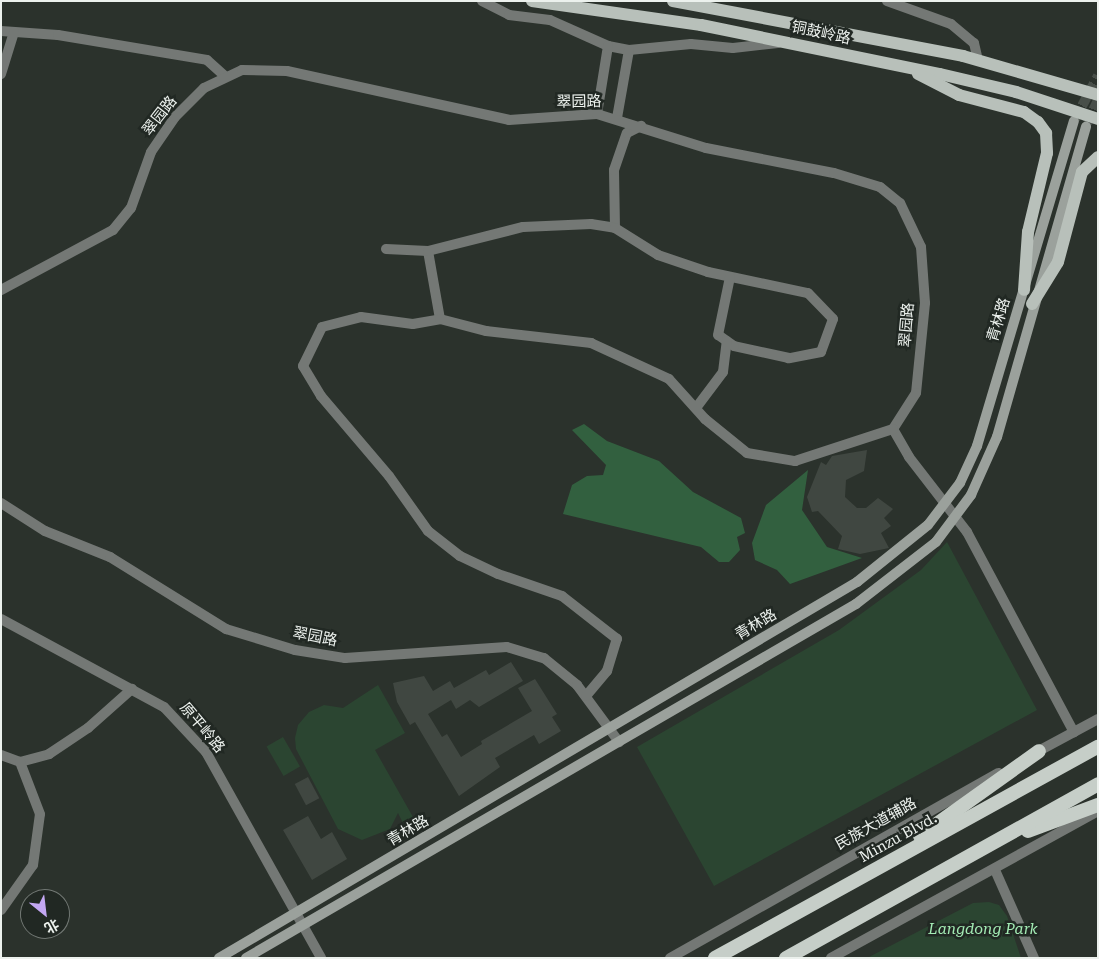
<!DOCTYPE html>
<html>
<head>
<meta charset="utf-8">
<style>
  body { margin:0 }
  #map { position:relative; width:1099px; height:959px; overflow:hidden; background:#2b322c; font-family:"Roboto Serif","Noto Sans SC",serif }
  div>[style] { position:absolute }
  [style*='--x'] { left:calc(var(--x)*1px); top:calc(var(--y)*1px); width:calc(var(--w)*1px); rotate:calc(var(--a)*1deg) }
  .green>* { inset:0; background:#2b4531; transform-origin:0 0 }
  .water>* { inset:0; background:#32603f }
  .building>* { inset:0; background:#404741; transform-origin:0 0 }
  .secondary-tunnel>* { height:10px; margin-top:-5px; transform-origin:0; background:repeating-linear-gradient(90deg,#484f49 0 10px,transparent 0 15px) }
  .minor>* { height:10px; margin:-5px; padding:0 5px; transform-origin:5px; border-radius:5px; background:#747875 }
  .tertiary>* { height:10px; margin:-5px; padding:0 5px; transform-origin:5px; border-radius:5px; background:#747875 }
  .secondary>* { height:10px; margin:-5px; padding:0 5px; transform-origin:5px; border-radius:5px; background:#9ba19c }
  .primary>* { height:12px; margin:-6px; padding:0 6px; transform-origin:6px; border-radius:6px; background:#b8c0ba }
  .trunk>* { height:14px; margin:-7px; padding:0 7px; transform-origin:7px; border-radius:7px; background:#c6cec8 }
  span { translate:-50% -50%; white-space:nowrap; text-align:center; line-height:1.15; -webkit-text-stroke:5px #212823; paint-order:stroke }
  .street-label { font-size:15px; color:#ecf1ed }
  .park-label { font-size:15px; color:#a3ebb4; font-style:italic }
  .frame { position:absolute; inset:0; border:2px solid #ecf1ed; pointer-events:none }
  .north { position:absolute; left:20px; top:889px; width:50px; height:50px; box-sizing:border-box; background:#212823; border:1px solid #727874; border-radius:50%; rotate:151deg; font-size:14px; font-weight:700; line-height:20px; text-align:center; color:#ecf1ed }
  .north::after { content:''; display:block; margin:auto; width:18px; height:22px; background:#c3a7f2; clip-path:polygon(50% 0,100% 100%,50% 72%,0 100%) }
</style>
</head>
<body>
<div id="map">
  <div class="green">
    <div style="clip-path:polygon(947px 542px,1037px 710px,714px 886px,637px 747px,839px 630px,921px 570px)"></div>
    <div style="clip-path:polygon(378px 685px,405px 733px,375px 750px,413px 817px,403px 823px,398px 813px,390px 829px,362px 840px,338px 829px,296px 749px,295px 738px,298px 725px,309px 712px,324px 705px,343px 708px)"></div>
    <div style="left:283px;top:737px;width:34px;height:19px;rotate:60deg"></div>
    <div style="clip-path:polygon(989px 902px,999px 905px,1007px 916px,1021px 958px,867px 958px,973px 903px)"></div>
  </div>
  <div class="water">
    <div style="clip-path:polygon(584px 424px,607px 441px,659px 461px,693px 492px,741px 518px,745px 533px,737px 537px,740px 550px,729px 562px,719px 562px,701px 547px,563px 514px,572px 485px,587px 476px,603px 475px,606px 465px,572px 430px)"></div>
    <div style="clip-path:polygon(808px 470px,802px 510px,827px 547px,862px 558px,790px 584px,777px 570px,755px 560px,752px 543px,766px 505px)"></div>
  </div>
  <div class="building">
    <div style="clip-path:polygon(867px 450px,864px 471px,846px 480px,845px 497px,857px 508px,866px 508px,878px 498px,893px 509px,884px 518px,891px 526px,881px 533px,889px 548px,860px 554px,838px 549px,842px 536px,818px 511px,812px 512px,807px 497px,821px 462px,826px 465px,832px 456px)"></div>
    <div style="clip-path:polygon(511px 662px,523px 681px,479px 707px,470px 700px,456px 709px,451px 700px,428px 714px,442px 737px,447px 734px,461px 757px,482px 744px,481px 741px,532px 711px,518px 688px,535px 679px,557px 714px,552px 717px,561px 731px,539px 744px,534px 735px,495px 758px,500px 767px,459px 796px,415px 722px,410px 725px,397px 702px,393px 683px,424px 676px,433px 691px,450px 681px,454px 688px,486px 670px,489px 675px)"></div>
    <div style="left:308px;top:777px;width:24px;height:15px;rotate:62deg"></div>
    <div style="clip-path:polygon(308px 816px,321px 839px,332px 832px,347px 859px,312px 880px,283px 830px)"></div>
  </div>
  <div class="secondary-tunnel">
    <div style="--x:1075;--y:119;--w:49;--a:-61.9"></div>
    <div style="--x:1087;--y:123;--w:25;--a:-64"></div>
  </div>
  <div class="minor">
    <div style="--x:482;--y:1;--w:30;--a:27"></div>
    <div style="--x:509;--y:15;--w:41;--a:7"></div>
    <div style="--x:550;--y:20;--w:64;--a:24.1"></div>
    <div style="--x:608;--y:46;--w:21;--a:11"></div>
    <div style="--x:629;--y:50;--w:62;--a:-5.5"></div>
    <div style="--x:691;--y:44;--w:42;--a:5.4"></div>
    <div style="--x:733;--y:48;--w:45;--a:-6.3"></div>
    <div style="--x:887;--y:1;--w:68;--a:19.8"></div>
    <div style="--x:951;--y:24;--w:30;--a:40"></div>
    <div style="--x:974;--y:43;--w:17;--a:77"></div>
    <div style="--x:1;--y:31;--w:57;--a:4"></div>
    <div style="--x:58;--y:35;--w:151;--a:9.5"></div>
    <div style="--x:207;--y:60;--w:25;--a:42"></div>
    <div style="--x:1;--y:74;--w:44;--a:-72.8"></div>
    <div style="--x:597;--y:114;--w:69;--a:-80.8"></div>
    <div style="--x:617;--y:118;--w:69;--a:-80"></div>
    <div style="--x:615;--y:228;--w:58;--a:-91"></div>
    <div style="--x:614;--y:170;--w:39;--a:-71"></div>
    <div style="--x:627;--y:133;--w:16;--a:-27"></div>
    <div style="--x:386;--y:249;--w:42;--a:2.7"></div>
    <div style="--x:1;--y:290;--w:127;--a:-28.2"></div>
    <div style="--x:113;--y:230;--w:28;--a:-51"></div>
    <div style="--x:131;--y:208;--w:59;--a:-70.3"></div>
    <div style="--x:151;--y:152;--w:42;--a:-55.6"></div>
    <div style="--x:175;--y:117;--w:41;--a:-45"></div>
    <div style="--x:204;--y:88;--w:42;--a:-25.3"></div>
    <div style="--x:242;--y:70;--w:45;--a:1.3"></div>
    <div style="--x:287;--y:71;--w:227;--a:12.4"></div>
    <div style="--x:509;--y:120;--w:88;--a:-3.9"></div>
    <div style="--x:597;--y:114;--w:114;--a:17.3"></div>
    <div style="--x:706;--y:148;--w:130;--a:11.1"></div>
    <div style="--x:834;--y:173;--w:48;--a:16.9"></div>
    <div style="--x:880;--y:187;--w:26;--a:39"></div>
    <div style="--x:900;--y:203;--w:49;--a:64.5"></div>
    <div style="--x:921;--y:247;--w:56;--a:85.9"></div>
    <div style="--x:925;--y:303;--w:90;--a:95.7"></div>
    <div style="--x:916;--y:393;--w:43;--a:122.6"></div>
    <div style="--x:893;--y:429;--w:32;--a:60"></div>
    <div style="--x:909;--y:457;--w:95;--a:52.3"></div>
    <div style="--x:967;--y:532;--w:227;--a:61.9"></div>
    <div style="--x:440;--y:319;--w:69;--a:-100"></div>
    <div style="--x:428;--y:251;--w:98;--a:-14.2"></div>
    <div style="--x:523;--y:227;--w:68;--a:-2.5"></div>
    <div style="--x:591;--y:224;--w:24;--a:9"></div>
    <div style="--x:615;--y:228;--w:51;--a:32.1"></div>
    <div style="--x:658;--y:255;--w:53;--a:18.8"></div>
    <div style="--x:708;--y:272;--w:102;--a:11.9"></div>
    <div style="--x:808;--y:293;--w:36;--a:46"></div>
    <div style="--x:833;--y:319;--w:35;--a:110"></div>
    <div style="--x:821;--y:352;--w:33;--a:169"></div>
    <div style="--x:789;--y:358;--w:56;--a:-167.7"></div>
    <div style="--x:734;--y:346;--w:19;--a:-145"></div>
    <div style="--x:718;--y:335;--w:59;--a:-78.3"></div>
    <div style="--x:696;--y:408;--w:45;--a:-53.1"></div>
    <div style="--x:723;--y:372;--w:31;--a:-83"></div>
    <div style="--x:1;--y:503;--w:52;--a:32.5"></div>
    <div style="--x:45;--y:531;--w:70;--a:21.8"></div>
    <div style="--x:110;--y:557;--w:137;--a:31.8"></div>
    <div style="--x:226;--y:629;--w:72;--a:16.9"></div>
    <div style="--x:295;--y:650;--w:51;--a:9.1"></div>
    <div style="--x:345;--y:658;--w:162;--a:-3.9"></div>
    <div style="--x:507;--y:647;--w:39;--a:17"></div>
    <div style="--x:544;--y:658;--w:43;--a:39.3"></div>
    <div style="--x:577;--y:685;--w:71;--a:53.6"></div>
    <div style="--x:1;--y:619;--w:185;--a:28.4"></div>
    <div style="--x:164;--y:707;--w:62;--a:47"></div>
    <div style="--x:206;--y:752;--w:236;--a:60.8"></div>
    <div style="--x:586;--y:696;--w:33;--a:-50"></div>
    <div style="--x:607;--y:671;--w:34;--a:-73"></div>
    <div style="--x:617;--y:639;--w:70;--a:-142"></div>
    <div style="--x:562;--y:596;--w:68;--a:-161"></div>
    <div style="--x:498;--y:574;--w:42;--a:-154.7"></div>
    <div style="--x:460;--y:556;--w:41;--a:-142"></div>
    <div style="--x:428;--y:531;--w:67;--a:-125.3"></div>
    <div style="--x:389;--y:476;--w:105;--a:-130.4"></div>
    <div style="--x:321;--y:396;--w:35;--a:-121"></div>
    <div style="--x:303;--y:366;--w:43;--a:-64"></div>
    <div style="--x:322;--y:327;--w:40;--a:-14.4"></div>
    <div style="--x:361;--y:317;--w:52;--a:7.7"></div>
    <div style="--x:413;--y:324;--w:27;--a:-10"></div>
    <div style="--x:440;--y:319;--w:48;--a:14.6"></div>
    <div style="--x:486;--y:331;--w:106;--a:6.5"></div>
    <div style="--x:591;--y:343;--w:86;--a:24.8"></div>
    <div style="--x:669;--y:379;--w:54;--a:48"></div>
    <div style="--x:705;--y:419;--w:54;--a:39"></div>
    <div style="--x:747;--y:453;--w:49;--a:9.5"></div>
    <div style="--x:795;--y:461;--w:103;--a:-18.1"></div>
    <div style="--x:1;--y:755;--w:20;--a:20"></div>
    <div style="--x:20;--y:762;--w:30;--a:-15"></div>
    <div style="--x:49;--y:754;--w:47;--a:-33.7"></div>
    <div style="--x:88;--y:728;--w:59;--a:-41.6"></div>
    <div style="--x:995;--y:870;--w:96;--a:66.1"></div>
    <div style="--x:1;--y:910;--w:55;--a:-54.6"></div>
    <div style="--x:33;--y:865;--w:51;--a:-82.2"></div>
    <div style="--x:40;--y:814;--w:56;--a:-111"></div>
  </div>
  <div class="tertiary">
    <div style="--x:1033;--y:754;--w:74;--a:-28.3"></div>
    <div style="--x:670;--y:958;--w:377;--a:-29.4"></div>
    <div style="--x:831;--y:958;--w:305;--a:-28.8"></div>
  </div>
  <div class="secondary">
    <div style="--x:219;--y:958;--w:741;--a:-30.51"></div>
    <div style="--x:857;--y:582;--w:91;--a:-38.8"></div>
    <div style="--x:928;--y:525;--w:53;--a:-52.7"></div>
    <div style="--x:960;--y:483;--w:41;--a:-65.3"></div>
    <div style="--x:977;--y:446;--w:339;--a:-73.4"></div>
    <div style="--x:246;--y:958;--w:705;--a:-30.13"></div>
    <div style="--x:856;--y:604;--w:101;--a:-37.8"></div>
    <div style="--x:936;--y:542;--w:59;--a:-53.3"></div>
    <div style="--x:971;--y:495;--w:64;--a:-65.9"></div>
    <div style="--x:997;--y:437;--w:323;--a:-74"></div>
  </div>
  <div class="primary">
    <div style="--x:532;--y:1;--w:171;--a:8.1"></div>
    <div style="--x:701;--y:25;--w:244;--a:11.6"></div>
    <div style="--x:940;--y:74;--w:78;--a:13.3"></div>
    <div style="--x:1016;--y:92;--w:86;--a:18.2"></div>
    <div style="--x:673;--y:1;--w:295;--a:10.7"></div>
    <div style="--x:963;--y:56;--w:141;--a:16.1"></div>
    <div style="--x:918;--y:74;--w:46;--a:27.1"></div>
    <div style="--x:959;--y:95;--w:67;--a:14.7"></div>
    <div style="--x:1024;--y:112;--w:17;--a:36"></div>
    <div style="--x:1038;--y:122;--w:14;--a:54"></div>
    <div style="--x:1046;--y:133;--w:20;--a:87"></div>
    <div style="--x:1047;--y:153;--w:81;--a:103.5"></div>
    <div style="--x:1028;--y:232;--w:58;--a:93.9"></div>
    <div style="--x:1032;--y:304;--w:49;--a:-58.2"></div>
    <div style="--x:1058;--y:262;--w:93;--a:-75.1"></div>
    <div style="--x:1082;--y:172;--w:22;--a:-43"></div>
  </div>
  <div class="trunk">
    <div style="--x:1028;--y:831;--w:75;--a:-20.4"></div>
    <div style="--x:920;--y:836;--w:146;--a:-35.5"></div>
    <div style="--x:715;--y:958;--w:437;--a:-28.9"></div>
    <div style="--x:786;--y:958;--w:357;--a:-29.1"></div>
  </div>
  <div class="street-label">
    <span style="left:821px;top:33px;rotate:12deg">铜鼓岭路</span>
    <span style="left:579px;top:102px;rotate:-1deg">翠园路</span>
    <span style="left:160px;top:116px;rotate:-52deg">翠园路</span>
    <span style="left:999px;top:320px;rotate:-73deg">青林路</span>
    <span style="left:907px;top:325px;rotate:-85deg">翠园路</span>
    <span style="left:756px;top:625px;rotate:-31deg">青林路</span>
    <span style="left:315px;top:637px;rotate:11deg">翠园路</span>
    <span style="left:202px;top:728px;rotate:50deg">原平岭路</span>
    <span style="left:876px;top:824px;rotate:-29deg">民族大道辅路</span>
    <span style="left:408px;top:831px;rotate:-30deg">青林路</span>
    <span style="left:898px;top:838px;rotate:-29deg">Minzu Blvd.</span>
  </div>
  <div class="park-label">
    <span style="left:983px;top:930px">Langdong Park</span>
  </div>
  <div class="frame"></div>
  <div class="north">北</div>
</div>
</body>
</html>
